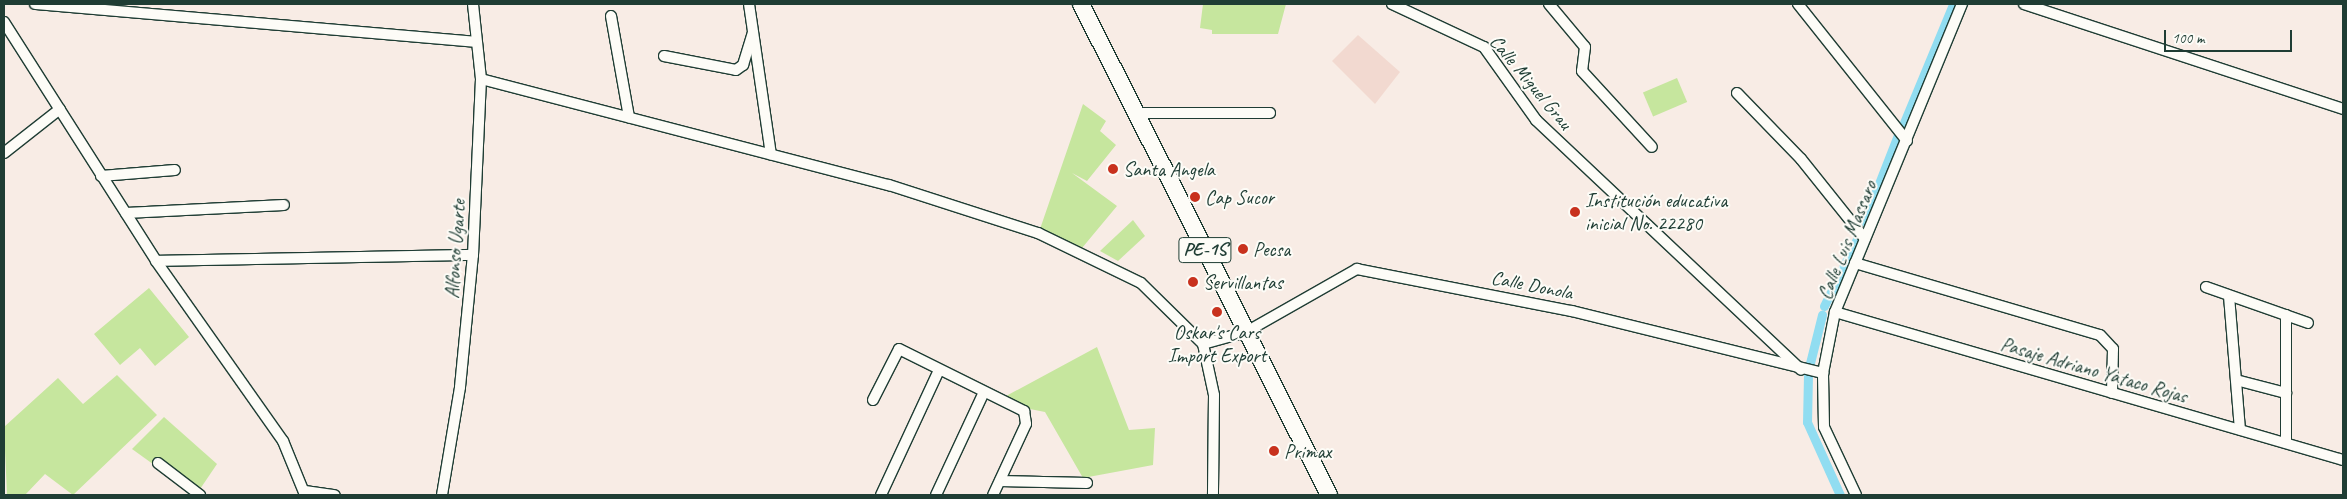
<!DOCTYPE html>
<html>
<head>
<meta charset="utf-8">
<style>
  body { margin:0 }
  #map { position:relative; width:2347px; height:499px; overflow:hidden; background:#f8ece5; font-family:Caveat,sans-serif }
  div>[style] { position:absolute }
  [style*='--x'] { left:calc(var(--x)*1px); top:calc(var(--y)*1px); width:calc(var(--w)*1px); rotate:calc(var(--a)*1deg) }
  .built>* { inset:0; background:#f2d9d0 }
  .green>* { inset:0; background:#c6e69e; transform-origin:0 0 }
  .canal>* { height:9px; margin:-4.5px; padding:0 4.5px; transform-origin:4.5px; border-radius:4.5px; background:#91ddf1 }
  .roads { filter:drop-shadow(1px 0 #1f3d34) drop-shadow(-1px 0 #1f3d34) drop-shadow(0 1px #1f3d34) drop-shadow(0 -1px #1f3d34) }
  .minor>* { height:10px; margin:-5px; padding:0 5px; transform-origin:5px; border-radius:5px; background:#fdfcf7 }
  .trunk>* { height:16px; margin:-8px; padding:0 8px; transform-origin:8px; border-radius:8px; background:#fdfcf7 }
  .dots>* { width:14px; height:14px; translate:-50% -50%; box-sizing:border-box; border:2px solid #fdfcf7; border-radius:50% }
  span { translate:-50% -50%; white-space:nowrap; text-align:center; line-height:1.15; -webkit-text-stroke:4px #fdfcf7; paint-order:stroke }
  .shield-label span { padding:1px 4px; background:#fdfcf7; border:1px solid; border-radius:4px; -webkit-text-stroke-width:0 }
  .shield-label { font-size:19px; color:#1f3d34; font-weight:700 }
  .street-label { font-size:20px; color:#1f3d34 }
  .poi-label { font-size:20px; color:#1f3d34 }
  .left { translate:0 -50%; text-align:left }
  .frame { position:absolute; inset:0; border:5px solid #1f3d34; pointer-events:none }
  .scale { position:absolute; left:2164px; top:30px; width:128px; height:22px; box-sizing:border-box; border:2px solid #1f3d34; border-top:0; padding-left:6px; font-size:15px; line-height:18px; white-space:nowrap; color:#1f3d34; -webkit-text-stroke:4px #fdfcf7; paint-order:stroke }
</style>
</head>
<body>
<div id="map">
  <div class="built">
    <div style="clip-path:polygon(1358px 35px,1400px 72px,1375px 104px,1332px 61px)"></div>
  </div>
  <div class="green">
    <div style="clip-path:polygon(1203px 4px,1286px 4px,1278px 34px,1212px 34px,1212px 30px,1200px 28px)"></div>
    <div style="left:1677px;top:78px;width:26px;height:37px;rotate:67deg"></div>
    <div style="clip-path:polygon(1083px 104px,1106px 121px,1100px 131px,1116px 145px,1087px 181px,1072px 173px,1117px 206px,1082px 248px,1040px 229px)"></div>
    <div style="clip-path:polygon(1133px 220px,1145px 236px,1118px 261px,1100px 251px)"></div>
    <div style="clip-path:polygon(149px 288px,189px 337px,155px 366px,140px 348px,120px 365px,94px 334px)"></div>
    <div style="clip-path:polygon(1097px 347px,1129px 430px,1155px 428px,1153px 465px,1083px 478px,1045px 412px,995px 402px)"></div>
    <div style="clip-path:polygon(117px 375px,157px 415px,73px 495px,45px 474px,25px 495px,7px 495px,4px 427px,58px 378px,83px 404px)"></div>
    <div style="clip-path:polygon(164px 417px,217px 464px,196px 495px,132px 449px)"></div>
  </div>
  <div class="canal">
    <div style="--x:1903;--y:125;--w:131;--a:-67.5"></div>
    <div style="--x:1864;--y:222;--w:93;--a:-68.7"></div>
    <div style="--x:1824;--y:306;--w:77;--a:-63.8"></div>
    <div style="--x:1809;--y:367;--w:54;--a:-76"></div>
    <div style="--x:1808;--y:375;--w:47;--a:91.2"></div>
    <div style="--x:1807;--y:422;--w:80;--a:65.7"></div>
  </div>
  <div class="roads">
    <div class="minor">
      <div style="--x:35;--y:4;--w:442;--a:4.9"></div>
      <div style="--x:749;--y:4;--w:152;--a:81.7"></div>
      <div style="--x:1392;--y:4;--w:102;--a:25.1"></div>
      <div style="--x:1484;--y:47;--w:90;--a:54.5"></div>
      <div style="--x:1536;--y:120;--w:364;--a:43.3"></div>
      <div style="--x:1549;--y:4;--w:56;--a:50.1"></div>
      <div style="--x:1585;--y:47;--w:24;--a:97"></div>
      <div style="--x:1582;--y:71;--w:103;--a:47.4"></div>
      <div style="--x:1798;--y:4;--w:175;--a:51.5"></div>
      <div style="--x:2024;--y:4;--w:336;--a:18.2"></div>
      <div style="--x:611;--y:16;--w:103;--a:79.9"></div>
      <div style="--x:4;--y:22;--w:283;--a:57.5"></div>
      <div style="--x:156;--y:261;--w:220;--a:54.8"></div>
      <div style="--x:283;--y:441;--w:58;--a:67.8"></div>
      <div style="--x:664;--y:56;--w:73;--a:11"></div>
      <div style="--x:736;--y:70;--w:9;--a:-36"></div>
      <div style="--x:743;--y:65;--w:34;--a:-73"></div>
      <div style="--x:481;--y:79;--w:422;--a:14.6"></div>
      <div style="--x:889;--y:185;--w:157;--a:17.9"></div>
      <div style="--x:1038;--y:233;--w:114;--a:25.9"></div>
      <div style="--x:1141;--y:283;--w:87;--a:44.5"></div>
      <div style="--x:1737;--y:93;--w:92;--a:45.9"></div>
      <div style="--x:1801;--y:159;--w:102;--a:51.3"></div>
      <div style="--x:1136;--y:113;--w:134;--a:0"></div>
      <div style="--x:4;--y:153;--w:71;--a:-38.2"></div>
      <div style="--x:101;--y:176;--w:74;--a:-4.6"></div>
      <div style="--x:126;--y:213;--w:158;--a:-2.9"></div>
      <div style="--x:156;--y:261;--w:317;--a:-1.1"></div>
      <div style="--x:1855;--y:263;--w:255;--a:16.4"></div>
      <div style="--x:2100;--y:335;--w:19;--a:47"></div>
      <div style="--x:2113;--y:349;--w:44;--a:91.3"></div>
      <div style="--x:2206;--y:287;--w:108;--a:19.4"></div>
      <div style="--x:2229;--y:296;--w:134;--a:85.3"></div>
      <div style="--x:1835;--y:312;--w:529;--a:16.24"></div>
      <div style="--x:2286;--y:315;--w:128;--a:90"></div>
      <div style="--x:1203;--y:344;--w:45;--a:-15.6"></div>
      <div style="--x:1246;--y:332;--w:128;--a:-29.6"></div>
      <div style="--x:1357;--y:269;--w:219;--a:11.1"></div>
      <div style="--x:1572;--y:311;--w:259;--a:13.9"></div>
      <div style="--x:1203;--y:344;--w:52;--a:77.8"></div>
      <div style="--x:1214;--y:395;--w:100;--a:90.6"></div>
      <div style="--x:2236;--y:380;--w:52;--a:14.6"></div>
      <div style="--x:873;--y:400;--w:57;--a:-63"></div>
      <div style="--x:899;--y:349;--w:140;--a:26.4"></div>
      <div style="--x:1024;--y:411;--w:13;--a:81"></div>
      <div style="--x:1026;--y:424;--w:78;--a:114.9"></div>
      <div style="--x:158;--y:463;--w:53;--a:37.3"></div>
      <div style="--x:1000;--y:481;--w:87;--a:1.3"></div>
      <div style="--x:305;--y:491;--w:30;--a:8"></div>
      <div style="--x:442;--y:495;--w:109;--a:-80.5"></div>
      <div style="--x:460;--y:387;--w:133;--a:-84.4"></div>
      <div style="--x:473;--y:255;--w:176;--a:-87.4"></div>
      <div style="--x:481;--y:79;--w:75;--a:-96.1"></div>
      <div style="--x:881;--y:495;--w:138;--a:-65.1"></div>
      <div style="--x:936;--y:495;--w:114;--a:-65"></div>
      <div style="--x:1856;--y:495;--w:75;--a:-115.2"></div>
      <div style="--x:1824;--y:427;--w:54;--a:-91.1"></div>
      <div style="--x:1823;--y:373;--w:62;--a:-78.9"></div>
      <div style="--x:1835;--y:312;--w:333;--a:-67.6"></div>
    </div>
    <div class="trunk">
      <div style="--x:1081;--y:4;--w:550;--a:63.2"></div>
    </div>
  </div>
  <div class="dots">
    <div style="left:1113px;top:169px;background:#c8321e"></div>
    <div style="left:1195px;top:197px;background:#c8321e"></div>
    <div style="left:1575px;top:212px;background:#c8321e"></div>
    <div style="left:1243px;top:249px;background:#c8321e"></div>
    <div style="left:1193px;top:282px;background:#c8321e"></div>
    <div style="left:1217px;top:312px;background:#c8321e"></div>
    <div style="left:1274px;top:451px;background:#c8321e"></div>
  </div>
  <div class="shield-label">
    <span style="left:1205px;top:250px">PE-1S</span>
  </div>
  <div class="street-label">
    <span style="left:1531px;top:82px;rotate:50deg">Calle Miguel Grau</span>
    <span style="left:1847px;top:240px;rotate:-68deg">Calle Luis Massaro</span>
    <span style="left:455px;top:249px;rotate:-86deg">Alfonso Ugarte</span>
    <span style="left:1532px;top:285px;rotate:11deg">Calle Donola</span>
    <span style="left:2094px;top:370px;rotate:16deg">Pasaje Adriano Yataco Rojas</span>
  </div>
  <div class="poi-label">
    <span class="left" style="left:1123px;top:169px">Santa Angela</span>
    <span class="left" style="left:1205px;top:197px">Cap Sucor</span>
    <span class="left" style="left:1585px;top:212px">Institución educativa<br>inicial No. 22280</span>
    <span class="left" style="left:1253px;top:249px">Pecsa</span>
    <span class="left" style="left:1203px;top:282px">Servillantas</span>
    <span style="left:1217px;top:344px">Oskar's Cars<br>Import Export</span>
    <span class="left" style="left:1284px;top:451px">Primax</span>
  </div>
  <div class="frame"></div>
  <div class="scale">100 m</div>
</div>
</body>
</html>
